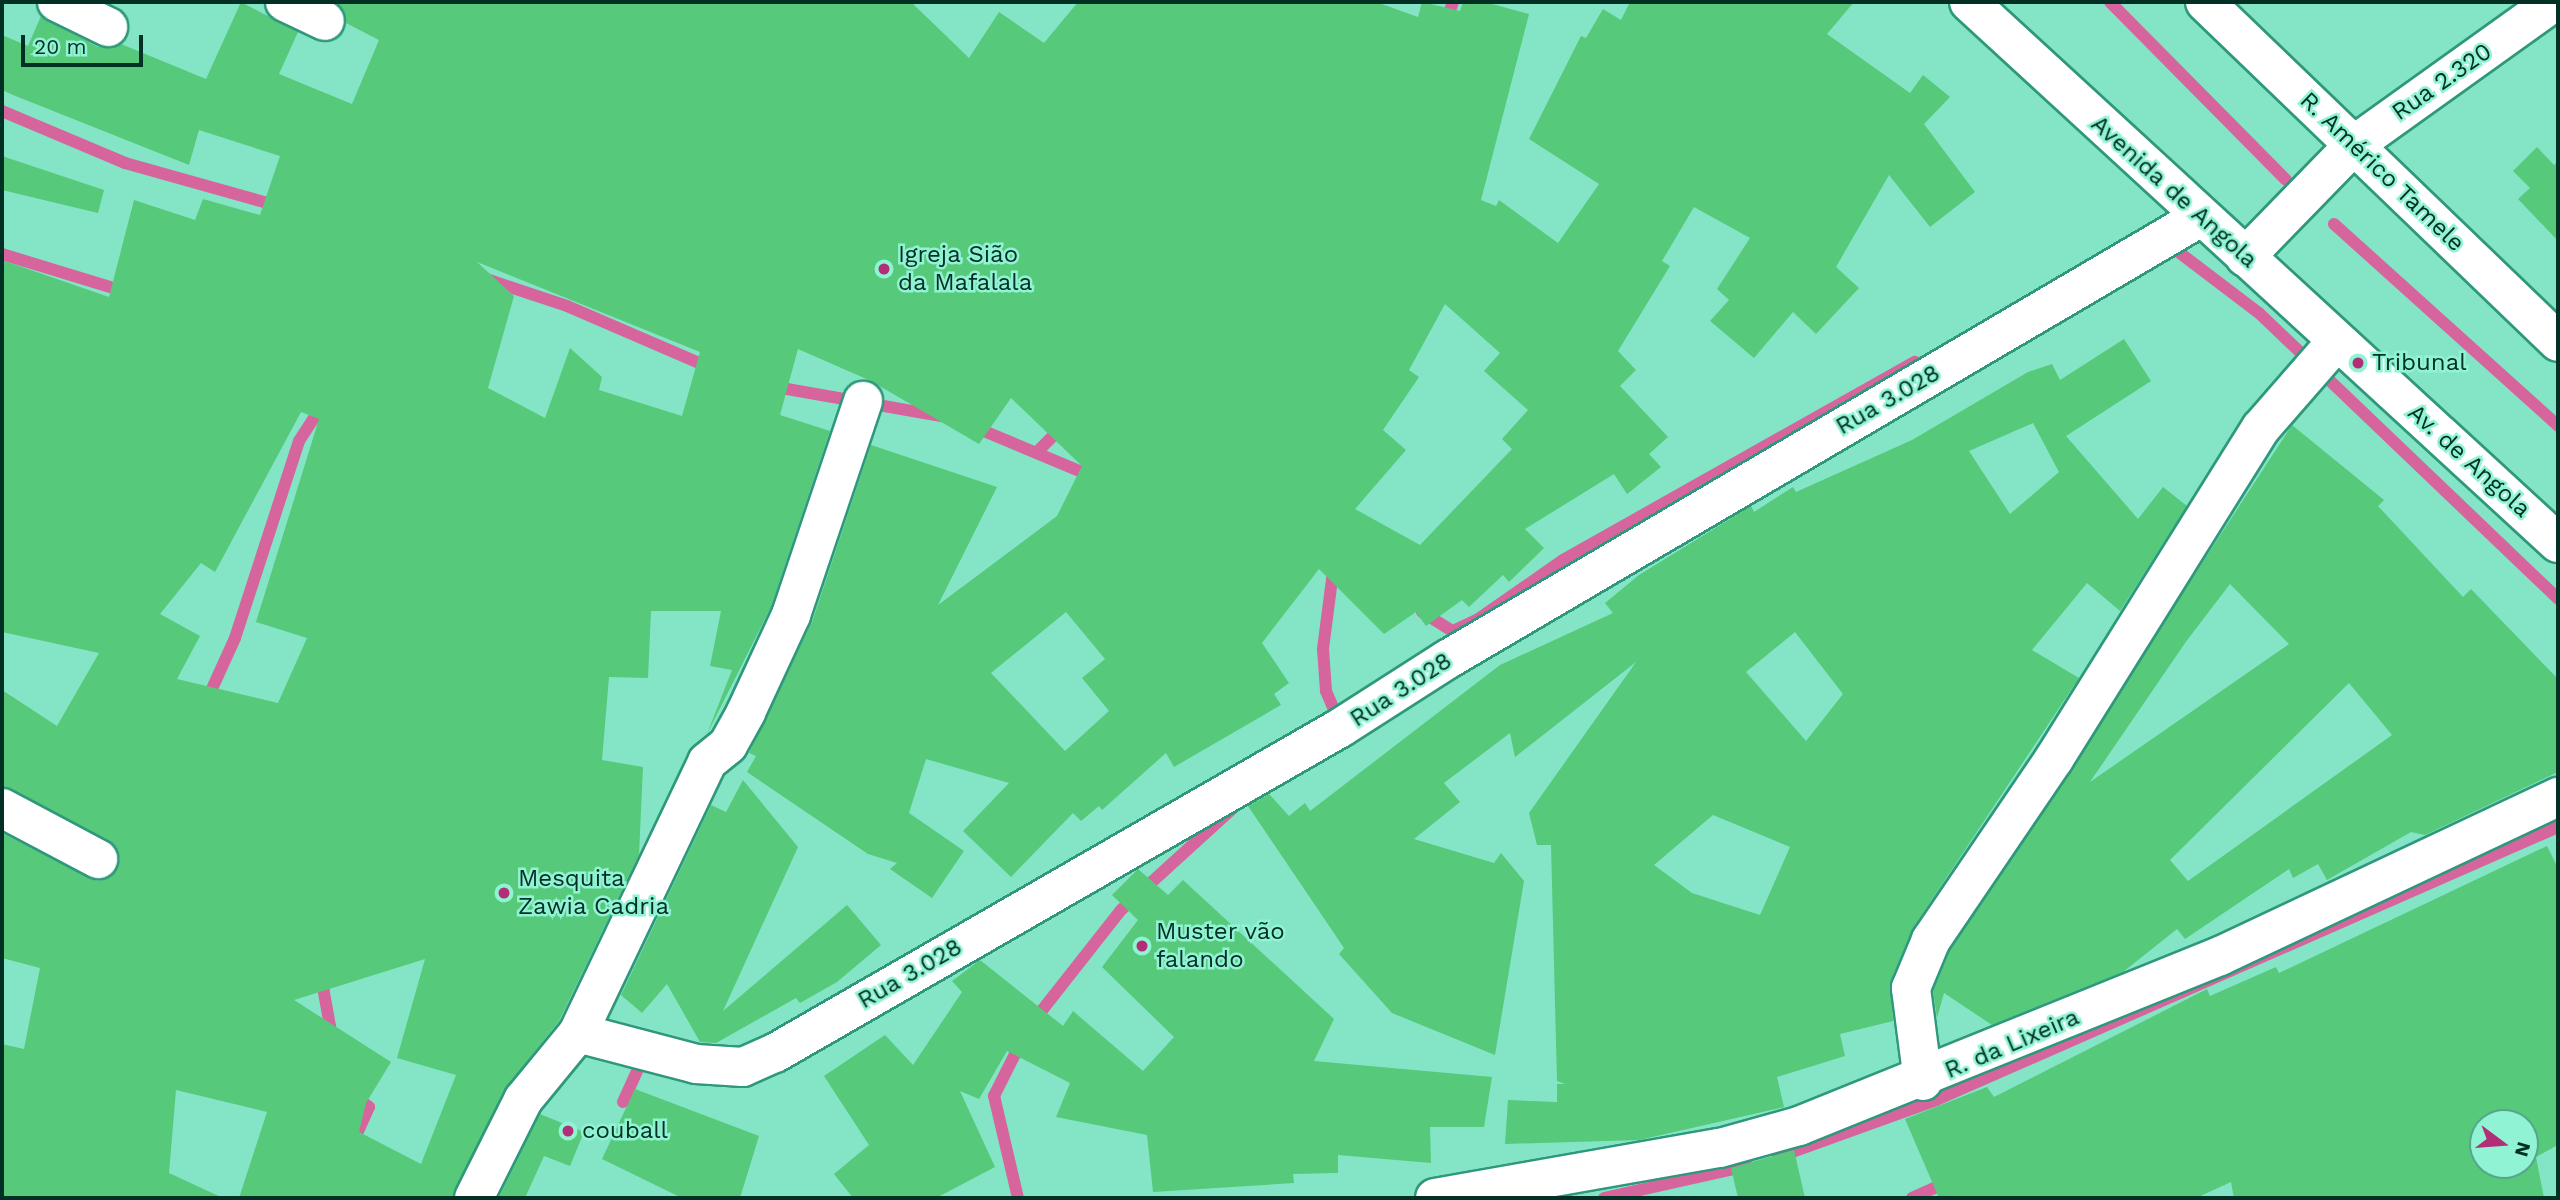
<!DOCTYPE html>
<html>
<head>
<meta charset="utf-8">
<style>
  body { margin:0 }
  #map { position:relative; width:2560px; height:1200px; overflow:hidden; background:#83e5c6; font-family:"Work Sans",sans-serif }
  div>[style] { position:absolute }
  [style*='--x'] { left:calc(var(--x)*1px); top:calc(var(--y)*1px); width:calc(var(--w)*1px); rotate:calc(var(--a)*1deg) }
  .stream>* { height:12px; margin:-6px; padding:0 6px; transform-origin:6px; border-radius:6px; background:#d6659d }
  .building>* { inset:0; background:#56c97a }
  .roads { filter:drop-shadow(2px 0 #2f987c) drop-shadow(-2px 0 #2f987c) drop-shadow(0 2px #2f987c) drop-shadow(0 -2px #2f987c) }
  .street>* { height:38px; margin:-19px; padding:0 19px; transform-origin:19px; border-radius:19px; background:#fff }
  .secondary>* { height:38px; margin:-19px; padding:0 19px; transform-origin:19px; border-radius:19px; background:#fff }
  .dots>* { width:19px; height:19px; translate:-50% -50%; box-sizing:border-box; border:4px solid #90f3d3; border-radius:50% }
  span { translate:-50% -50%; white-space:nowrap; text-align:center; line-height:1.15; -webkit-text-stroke:5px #90f3d3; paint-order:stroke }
  .street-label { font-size:24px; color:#033025 }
  .poi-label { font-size:24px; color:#033025 }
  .left { translate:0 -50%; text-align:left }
  .frame { position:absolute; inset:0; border:4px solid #033025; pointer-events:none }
  .north { position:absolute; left:2469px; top:1109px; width:70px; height:70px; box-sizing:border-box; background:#90f3d3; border:2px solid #58a58d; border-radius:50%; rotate:106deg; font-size:19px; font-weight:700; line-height:28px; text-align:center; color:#033025 }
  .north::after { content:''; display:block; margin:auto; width:24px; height:32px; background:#b22f78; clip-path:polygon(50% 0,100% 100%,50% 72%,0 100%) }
  .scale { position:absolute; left:21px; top:35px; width:122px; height:32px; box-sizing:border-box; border:4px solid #033025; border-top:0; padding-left:9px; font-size:21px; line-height:24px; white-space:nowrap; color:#033025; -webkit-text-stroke:5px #90f3d3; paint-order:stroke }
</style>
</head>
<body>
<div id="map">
  <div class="stream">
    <div style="--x:2110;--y:2;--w:250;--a:45.3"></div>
    <div style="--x:1445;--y:24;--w:23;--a:-70"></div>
    <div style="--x:2;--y:111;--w:134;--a:22.9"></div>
    <div style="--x:125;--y:163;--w:159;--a:15.7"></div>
    <div style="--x:2334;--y:224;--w:302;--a:42"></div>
    <div style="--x:2168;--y:244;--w:114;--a:37.2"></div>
    <div style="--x:2259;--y:313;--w:414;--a:43.7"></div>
    <div style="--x:2;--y:254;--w:113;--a:17"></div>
    <div style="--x:489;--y:280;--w:82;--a:18.4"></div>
    <div style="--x:567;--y:306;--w:159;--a:23.3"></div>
    <div style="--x:770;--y:386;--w:174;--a:10"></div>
    <div style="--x:972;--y:426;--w:132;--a:22.7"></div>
    <div style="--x:1038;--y:451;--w:34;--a:-45"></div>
    <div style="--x:1334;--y:564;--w:86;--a:97.4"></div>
    <div style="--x:1323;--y:649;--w:42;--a:85.9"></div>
    <div style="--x:1326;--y:691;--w:36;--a:67"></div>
    <div style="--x:1422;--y:612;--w:36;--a:32"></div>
    <div style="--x:1453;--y:631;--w:26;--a:-25"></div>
    <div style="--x:1477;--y:620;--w:105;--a:-34.9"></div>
    <div style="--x:1563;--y:560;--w:404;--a:-29.4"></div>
    <div style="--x:206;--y:702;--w:70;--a:-65.6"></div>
    <div style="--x:235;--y:638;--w:207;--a:-72"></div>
    <div style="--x:299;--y:441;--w:44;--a:-57"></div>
    <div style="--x:321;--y:976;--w:62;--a:79.8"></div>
    <div style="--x:1032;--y:1023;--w:144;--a:-51.8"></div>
    <div style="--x:1121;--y:910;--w:153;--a:-42.3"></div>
    <div style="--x:623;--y:1102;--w:51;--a:-65.5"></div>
    <div style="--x:351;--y:1147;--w:44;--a:-65.8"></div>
    <div style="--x:369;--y:1107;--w:21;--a:-143"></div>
    <div style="--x:1778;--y:1157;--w:168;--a:-19.8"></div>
    <div style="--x:1936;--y:1100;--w:679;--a:-23.7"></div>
    <div style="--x:1018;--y:1198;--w:105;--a:-103.2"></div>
    <div style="--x:994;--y:1096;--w:60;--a:-63.4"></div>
    <div style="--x:1604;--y:1198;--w:147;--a:-12.6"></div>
    <div style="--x:1912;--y:1198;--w:42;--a:-24.1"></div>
  </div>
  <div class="building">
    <div style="clip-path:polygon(evenodd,241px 2px,298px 32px,279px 74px,352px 104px,379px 40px,346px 23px,335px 2px,911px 2px,969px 58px,999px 12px,1044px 43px,1078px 2px,1376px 2px,1418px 17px,1422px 2px,1460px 11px,1463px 2px,1485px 2px,1529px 14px,1481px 200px,1496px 206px,1499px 200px,1558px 243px,1599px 184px,1529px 139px,1581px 36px,1586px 38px,1603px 9px,1621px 20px,1630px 2px,1854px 2px,1827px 34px,1910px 93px,1923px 75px,1950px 97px,1924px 124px,1975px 192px,1930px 227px,1889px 175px,1836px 267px,1859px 288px,1816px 334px,1793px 312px,1754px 358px,1710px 321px,1729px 300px,1717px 289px,1750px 238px,1694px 207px,1662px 261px,1670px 266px,1618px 351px,1636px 370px,1620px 386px,1668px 437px,1649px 454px,1661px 467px,1627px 494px,1614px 474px,1525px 529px,1544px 548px,1509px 582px,1503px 575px,1469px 607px,1462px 600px,1426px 626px,1416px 612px,1384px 634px,1319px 569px,1262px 643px,1289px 683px,1274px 694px,1281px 705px,1174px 767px,1166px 753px,1102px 810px,1099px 806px,1081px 821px,1073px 813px,1011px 877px,963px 831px,1009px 783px,926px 759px,909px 813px,964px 851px,932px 898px,890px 869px,897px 863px,868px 854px,747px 772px,756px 756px,749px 753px,812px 622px,871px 445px,997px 487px,938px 605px,1057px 516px,1082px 466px,1011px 398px,979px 444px,871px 381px,798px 349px,780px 415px,830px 431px,771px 607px,707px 734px,732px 670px,710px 666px,721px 611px,651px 611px,648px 678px,609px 677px,602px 760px,643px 767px,639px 855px,559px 1021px,504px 1090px,452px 1198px,239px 1198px,267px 1112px,176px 1090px,169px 1173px,223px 1198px,2px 1198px,2px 1044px,24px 1049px,40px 968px,2px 958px,2px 833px,98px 881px,110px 877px,120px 859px,108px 840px,2px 786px,2px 690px,57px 726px,99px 653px,2px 632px,2px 260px,109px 297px,134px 200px,195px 220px,203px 199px,260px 215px,280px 156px,199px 130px,189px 165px,13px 95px,2px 90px,2px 35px,28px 46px,41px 16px,98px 47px,121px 44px,206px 79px,241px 2px,477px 262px,700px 352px,682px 416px,599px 390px,602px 377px,570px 348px,545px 418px,488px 388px,514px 296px,477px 262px,241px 2px,1445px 304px,1500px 353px,1484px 371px,1528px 410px,1502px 439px,1512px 449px,1420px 545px,1355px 509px,1406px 450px,1383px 430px,1419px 377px,1409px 370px,1445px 304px,241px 2px,301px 412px,319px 419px,256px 622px,307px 638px,278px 703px,177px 679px,200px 636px,160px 614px,201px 563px,215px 572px,301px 412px,241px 2px,1066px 612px,1105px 659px,1082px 678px,1109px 711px,1065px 751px,991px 673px,1066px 612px,241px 2px,425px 959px,397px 1058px,456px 1075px,421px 1164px,359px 1132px,366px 1103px,391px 1062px,294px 1000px,425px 959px)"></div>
    <div style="clip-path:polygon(2537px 147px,2554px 165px,2558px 161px,2558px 241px,2518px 199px,2530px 188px,2513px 171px)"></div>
    <div style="clip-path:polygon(2px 156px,104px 190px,98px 213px,2px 190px)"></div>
    <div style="clip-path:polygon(evenodd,2124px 339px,2151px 381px,2066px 436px,2138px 519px,2163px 487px,2187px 506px,2120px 611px,2087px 583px,2032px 650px,2079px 678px,1913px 928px,1891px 980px,1893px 1021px,1840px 1034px,1845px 1056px,1777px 1077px,1784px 1107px,1639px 1140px,1505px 1144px,1508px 1100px,1557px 1102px,1557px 1084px,1565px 1084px,1557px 1081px,1551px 845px,1537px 845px,1529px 813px,1636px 662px,1515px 757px,1510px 733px,1444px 783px,1460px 802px,1414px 839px,1494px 863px,1501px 853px,1524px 881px,1495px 1055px,1392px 1013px,1339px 954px,1344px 948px,1248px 806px,1269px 794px,1289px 816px,1305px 803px,1310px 811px,1500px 665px,1613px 613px,1605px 603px,1639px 575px,1751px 506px,1754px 512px,1793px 487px,1796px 492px,1912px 440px,2028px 372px,2052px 364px,2060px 380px,2124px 339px,2033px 423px,2059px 472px,2010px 514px,1969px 451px,2033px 423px,2124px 339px,1795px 632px,1843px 694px,1806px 741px,1746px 672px,1795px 632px,2124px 339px,1713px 815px,1790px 847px,1760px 915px,1692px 893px,1654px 865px,1713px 815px)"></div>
    <div style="clip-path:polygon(evenodd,2292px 425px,2384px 500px,2378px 506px,2463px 597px,2471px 589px,2558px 679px,2558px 772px,2425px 835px,2411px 832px,2327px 880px,2318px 864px,2293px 878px,2289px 869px,2185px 939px,2177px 929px,2123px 972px,1992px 1025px,1944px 993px,1937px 1018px,1933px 991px,1950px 950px,2292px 425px,2230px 584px,2289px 644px,2090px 782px,2185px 643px,2230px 584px,2292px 425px,2349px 683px,2392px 735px,2188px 881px,2170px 860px,2349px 683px)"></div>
    <div style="clip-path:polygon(743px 780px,798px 847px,723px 1011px,847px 905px,881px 945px,837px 982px,800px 1003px,796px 998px,716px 1043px,700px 1042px,667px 984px,642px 1013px,621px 995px,711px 805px,726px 812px)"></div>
    <div style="clip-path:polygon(evenodd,2547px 846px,2558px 868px,2558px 1145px,2536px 1157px,2544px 1198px,2234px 1198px,2231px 1182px,2196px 1198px,1939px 1198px,1905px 1119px,1987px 1087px,1994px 1097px,2207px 989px,2210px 996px,2276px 967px,2279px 973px,2547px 846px,2483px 1123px,2525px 1123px,2525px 1165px,2483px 1165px,2483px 1123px)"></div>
    <div style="clip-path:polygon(1138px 869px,1168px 895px,1183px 880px,1334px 1019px,1314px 1061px,1492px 1077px,1484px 1127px,1430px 1127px,1431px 1163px,1338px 1155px,1338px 1173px,1293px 1174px,1294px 1183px,1153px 1192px,1147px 1135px,1056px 1117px,1070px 1083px,1007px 1051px,979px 1099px,960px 1091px,995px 1167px,936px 1198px,853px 1198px,834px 1174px,869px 1145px,824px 1076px,885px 1035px,913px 1065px,962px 992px,952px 981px,980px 960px,1063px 1026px,1073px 1011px,1143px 1071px,1174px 1037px,1102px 967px,1138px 920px,1112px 895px)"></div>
    <div style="clip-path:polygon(635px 1089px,759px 1136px,740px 1198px,682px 1198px,602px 1159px)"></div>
    <div style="clip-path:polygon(540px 1114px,584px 1132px,570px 1166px,544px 1156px,525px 1198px,499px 1197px)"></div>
    <div style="clip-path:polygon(1794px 1150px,1805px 1198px,1738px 1198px,1731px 1168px)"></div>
  </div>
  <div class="roads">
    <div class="street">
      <div style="--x:57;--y:2;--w:57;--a:26.1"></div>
      <div style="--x:285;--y:2;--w:44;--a:25.4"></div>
      <div style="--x:2205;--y:2;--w:490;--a:43.9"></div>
      <div style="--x:2245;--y:257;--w:156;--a:-45.8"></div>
      <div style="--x:2354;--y:145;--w:246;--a:-35.6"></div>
      <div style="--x:2;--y:808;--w:109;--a:28"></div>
      <div style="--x:578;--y:1033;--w:122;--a:14.7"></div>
      <div style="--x:696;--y:1064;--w:47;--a:3.7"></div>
      <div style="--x:743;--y:1067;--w:35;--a:-24"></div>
      <div style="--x:775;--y:1053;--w:652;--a:-29.91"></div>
      <div style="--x:1340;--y:728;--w:128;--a:-32.6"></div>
      <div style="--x:1448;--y:659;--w:871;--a:-30.42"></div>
      <div style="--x:1923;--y:1081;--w:94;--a:-97.4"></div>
      <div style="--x:1911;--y:988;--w:52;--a:-67.4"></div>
      <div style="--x:1931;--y:940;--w:219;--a:-55.8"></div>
      <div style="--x:2054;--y:759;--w:390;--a:-58"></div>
      <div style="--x:2261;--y:428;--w:114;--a:-48.9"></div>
      <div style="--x:474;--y:1198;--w:110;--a:-63.4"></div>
      <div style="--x:523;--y:1100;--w:87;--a:-50.6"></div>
      <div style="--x:578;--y:1033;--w:300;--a:-64.5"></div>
      <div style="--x:707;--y:762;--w:27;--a:-39"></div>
      <div style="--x:728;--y:745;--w:38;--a:-61"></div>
      <div style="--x:746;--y:712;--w:107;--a:-65.1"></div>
      <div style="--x:791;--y:615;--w:226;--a:-71.4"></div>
    </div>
    <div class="secondary">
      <div style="--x:1969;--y:2;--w:800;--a:42.57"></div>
      <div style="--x:1435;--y:1198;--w:289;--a:-10"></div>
      <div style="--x:1720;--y:1148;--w:82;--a:-15.6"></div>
      <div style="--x:1799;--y:1126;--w:454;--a:-22"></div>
      <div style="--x:2220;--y:956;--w:374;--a:-25.2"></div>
    </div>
  </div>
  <div class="dots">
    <div style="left:884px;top:269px;background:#b22f78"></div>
    <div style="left:2358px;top:363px;background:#b22f78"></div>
    <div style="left:504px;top:893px;background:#b22f78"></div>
    <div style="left:1142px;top:946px;background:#b22f78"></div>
    <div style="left:568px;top:1131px;background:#b22f78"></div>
  </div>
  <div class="street-label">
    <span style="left:2442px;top:82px;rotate:-35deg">Rua 2.320</span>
    <span style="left:2382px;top:172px;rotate:44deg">R. Américo Tamele</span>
    <span style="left:2174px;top:192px;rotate:42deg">Avenida de Angola</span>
    <span style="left:1888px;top:400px;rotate:-30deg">Rua 3.028</span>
    <span style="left:2469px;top:461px;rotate:42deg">Av. de Angola</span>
    <span style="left:1401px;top:690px;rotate:-33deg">Rua 3.028</span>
    <span style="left:910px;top:974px;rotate:-30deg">Rua 3.028</span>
    <span style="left:2012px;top:1044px;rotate:-23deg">R. da Lixeira</span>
  </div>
  <div class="poi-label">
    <span class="left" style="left:898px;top:269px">Igreja Sião<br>da Mafalala</span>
    <span class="left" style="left:2372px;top:363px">Tribunal</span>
    <span class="left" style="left:518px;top:893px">Mesquita<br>Zawia Cadria</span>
    <span class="left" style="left:1156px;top:946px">Muster vão<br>falando</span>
    <span class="left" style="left:582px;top:1131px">couball</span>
  </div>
  <div class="frame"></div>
  <div class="north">N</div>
  <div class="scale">20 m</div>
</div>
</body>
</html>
